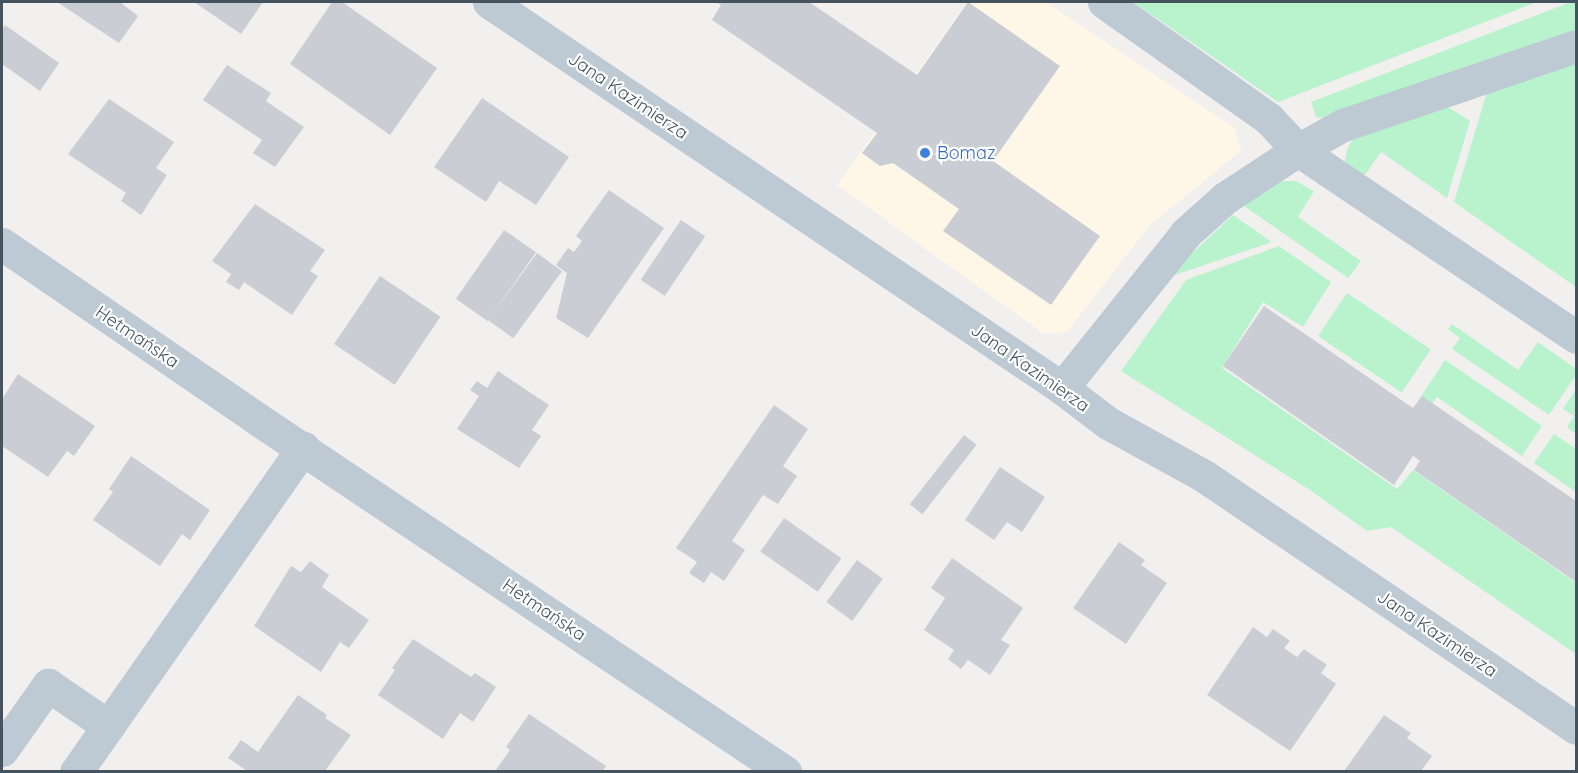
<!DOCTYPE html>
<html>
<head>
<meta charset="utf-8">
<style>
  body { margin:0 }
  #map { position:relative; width:1578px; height:773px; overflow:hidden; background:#f2efef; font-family:Quicksand,sans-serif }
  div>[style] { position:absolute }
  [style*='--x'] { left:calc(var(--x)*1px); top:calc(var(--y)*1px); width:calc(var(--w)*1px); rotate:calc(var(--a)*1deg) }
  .commercial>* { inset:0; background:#fef7e7 }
  .green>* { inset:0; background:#b9f3ce; transform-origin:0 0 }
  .building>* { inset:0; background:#caced4; transform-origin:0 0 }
  .minor>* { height:33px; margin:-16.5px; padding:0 16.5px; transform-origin:16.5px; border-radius:16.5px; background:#becad3 }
  .dots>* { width:16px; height:16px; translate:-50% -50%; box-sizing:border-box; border:3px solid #fff; border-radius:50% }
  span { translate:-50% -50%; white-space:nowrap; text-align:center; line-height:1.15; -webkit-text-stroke:4.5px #fff; paint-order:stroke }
  .street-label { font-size:18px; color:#45535f }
  .shop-label { font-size:18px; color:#366cbe }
  .left { translate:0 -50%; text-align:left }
  .frame { position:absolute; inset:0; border:3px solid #45535f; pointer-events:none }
</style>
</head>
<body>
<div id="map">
  <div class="commercial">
    <div style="clip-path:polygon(967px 2px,1046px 2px,1235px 128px,1241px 151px,1149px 226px,1067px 332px,1044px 334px,837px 185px)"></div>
  </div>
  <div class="green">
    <div style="clip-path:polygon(1133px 2px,1537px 2px,1278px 102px)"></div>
    <div style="clip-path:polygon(1571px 2px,1576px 2px,1576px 30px,1376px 98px,1326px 118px,1316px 117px,1311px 102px)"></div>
    <div style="clip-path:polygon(1576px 63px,1576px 287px,1454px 202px,1487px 92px)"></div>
    <div style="clip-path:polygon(1446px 106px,1470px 121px,1447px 198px,1381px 152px,1362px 179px,1345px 162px,1347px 150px,1352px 140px)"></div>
    <div style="clip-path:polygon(1284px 181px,1296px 181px,1314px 191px,1298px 217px,1361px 261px,1348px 278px,1244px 206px,1272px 185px)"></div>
    <div style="clip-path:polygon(1233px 215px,1272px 242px,1169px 277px,1189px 256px)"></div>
    <div style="clip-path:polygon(1279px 246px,1331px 282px,1303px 327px,1263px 302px,1222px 368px,1397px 489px,1413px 470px,1576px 583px,1576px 654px,1391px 527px,1367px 531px,1310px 490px,1121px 371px,1186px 280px)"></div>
    <div style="left:1347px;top:293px;width:101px;height:52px;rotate:34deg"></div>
    <div style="clip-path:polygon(1452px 324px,1518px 370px,1538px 342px,1576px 369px,1576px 375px,1549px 415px,1452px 349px,1460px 338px,1448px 329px)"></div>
    <div style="clip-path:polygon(1445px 360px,1542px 426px,1522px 456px,1437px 397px,1426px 411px,1416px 404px)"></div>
    <div style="clip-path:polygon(1576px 389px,1576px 434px,1567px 427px,1574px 416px,1563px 409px)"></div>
    <div style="clip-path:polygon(1554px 434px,1576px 449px,1576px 492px,1534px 463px)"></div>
  </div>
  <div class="building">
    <div style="clip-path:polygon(57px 2px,120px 2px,138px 16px,119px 43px)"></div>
    <div style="clip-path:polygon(194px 2px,263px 2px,241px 34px)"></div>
    <div style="clip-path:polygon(332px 2px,342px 2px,437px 68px,390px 135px,290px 64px)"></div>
    <div style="clip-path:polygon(716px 2px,809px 2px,917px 75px,968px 2px,1060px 66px,993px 161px,1100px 236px,1051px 305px,943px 231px,959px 209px,893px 163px,880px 166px,862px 153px,877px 133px,712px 20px,721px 5px)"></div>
    <div style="clip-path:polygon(5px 25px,59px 63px,40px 91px,2px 64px,2px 30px)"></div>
    <div style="clip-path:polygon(227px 65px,271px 93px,266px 101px,304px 127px,275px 167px,253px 153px,262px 140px,203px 100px)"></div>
    <div style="clip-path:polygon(482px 98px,569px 157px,536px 205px,499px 181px,486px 202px,434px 167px)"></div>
    <div style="clip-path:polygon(109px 99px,174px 142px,156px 168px,167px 175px,141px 215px,121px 201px,126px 193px,68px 154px)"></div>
    <div style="clip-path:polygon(609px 190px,664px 228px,588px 338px,556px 318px,567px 273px,556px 265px,568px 248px,574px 252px,582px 241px,576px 236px)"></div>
    <div style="clip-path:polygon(255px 204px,325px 250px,310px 271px,318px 276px,292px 315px,244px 282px,239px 290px,226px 282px,231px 274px,212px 261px)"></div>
    <div style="left:681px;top:220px;width:29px;height:72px;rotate:34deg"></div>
    <div style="left:504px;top:230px;width:39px;height:84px;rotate:35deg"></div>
    <div style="left:537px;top:253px;width:31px;height:83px;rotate:36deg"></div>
    <div style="left:380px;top:276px;width:73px;height:82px;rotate:34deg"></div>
    <div style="clip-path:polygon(1264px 306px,1413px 408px,1422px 396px,1576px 501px,1576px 582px,1414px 470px,1420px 461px,1413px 456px,1394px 485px,1223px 366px)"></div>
    <div style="clip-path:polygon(498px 371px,549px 405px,532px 430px,541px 436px,519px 468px,457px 429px,479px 396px,470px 390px,477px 381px,487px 388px)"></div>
    <div style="clip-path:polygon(18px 374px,95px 426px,74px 456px,67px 451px,48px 477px,2px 446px,2px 399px)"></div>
    <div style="clip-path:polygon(774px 405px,808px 429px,783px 466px,797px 476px,778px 504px,763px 495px,732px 541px,745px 550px,724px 581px,711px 572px,704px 583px,689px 573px,697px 562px,676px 548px)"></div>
    <div style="left:964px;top:435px;width:16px;height:88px;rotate:38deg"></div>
    <div style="clip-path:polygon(131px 456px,210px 510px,190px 540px,182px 534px,160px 566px,93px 520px,113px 492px,109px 489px)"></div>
    <div style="clip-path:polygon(1000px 467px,1045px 497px,1022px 532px,1007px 522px,994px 540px,965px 520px)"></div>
    <div style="left:784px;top:518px;width:70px;height:41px;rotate:35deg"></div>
    <div style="clip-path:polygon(1119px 542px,1145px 560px,1141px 565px,1167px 583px,1126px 644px,1073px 608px)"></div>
    <div style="clip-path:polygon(952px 558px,1023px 608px,1001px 640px,1010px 645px,990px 675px,968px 660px,961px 669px,948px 659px,954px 650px,924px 630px,945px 598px,931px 588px)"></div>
    <div style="left:857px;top:560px;width:32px;height:52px;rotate:36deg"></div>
    <div style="clip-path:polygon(310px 561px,329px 575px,322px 587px,369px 620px,349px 648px,340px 642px,321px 672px,254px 626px,291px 566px,301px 572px)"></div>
    <div style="clip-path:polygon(1253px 627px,1267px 637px,1273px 629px,1290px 641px,1284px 648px,1297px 657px,1304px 649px,1327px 665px,1321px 673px,1336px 684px,1290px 751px,1207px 695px)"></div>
    <div style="clip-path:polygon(413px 639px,471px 677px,475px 673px,496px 687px,473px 722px,460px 713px,443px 739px,378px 695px,395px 670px,392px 668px)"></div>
    <div style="clip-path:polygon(298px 695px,327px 715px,325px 718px,351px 735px,325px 771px,247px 771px,228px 758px,241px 740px,258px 752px)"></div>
    <div style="clip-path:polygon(529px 714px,606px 766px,603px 771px,495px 771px,510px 750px,506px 747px)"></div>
    <div style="clip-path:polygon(1384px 715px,1411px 733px,1407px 738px,1432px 756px,1421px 771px,1344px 771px)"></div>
  </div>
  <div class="minor">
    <div style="--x:489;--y:2;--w:691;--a:33.97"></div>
    <div style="--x:1062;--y:388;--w:58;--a:37.3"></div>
    <div style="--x:1108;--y:423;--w:110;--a:28.9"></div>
    <div style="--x:1204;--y:476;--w:449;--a:34.1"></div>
    <div style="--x:1104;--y:2;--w:201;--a:35.3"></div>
    <div style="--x:1268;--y:118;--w:44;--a:46.8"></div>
    <div style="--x:1298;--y:150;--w:335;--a:33.9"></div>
    <div style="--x:2;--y:244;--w:308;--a:34.4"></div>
    <div style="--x:256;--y:418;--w:637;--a:33.79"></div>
    <div style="--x:1062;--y:388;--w:198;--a:-51.3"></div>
    <div style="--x:1186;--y:233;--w:52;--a:-41.9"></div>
    <div style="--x:1225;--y:198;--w:87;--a:-33.3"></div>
    <div style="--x:1298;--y:150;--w:51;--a:-29.1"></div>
    <div style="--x:1343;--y:125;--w:246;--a:-18.7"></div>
    <div style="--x:2;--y:750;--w:80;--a:-54.7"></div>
    <div style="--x:48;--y:685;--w:73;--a:34.3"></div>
    <div style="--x:76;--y:772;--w:396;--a:-55"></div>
  </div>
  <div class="dots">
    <div style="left:925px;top:153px;background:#3f7fe0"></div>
  </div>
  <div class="street-label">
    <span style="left:628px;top:96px;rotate:34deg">Jana Kazimierza</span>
    <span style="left:137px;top:337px;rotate:34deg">Hetmańska</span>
    <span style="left:1030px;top:368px;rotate:35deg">Jana Kazimierza</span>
    <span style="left:544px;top:610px;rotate:34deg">Hetmańska</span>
    <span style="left:1437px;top:634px;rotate:34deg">Jana Kazimierza</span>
  </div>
  <div class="shop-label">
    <span class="left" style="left:937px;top:153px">Bomaz</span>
  </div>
  <div class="frame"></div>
</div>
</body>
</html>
